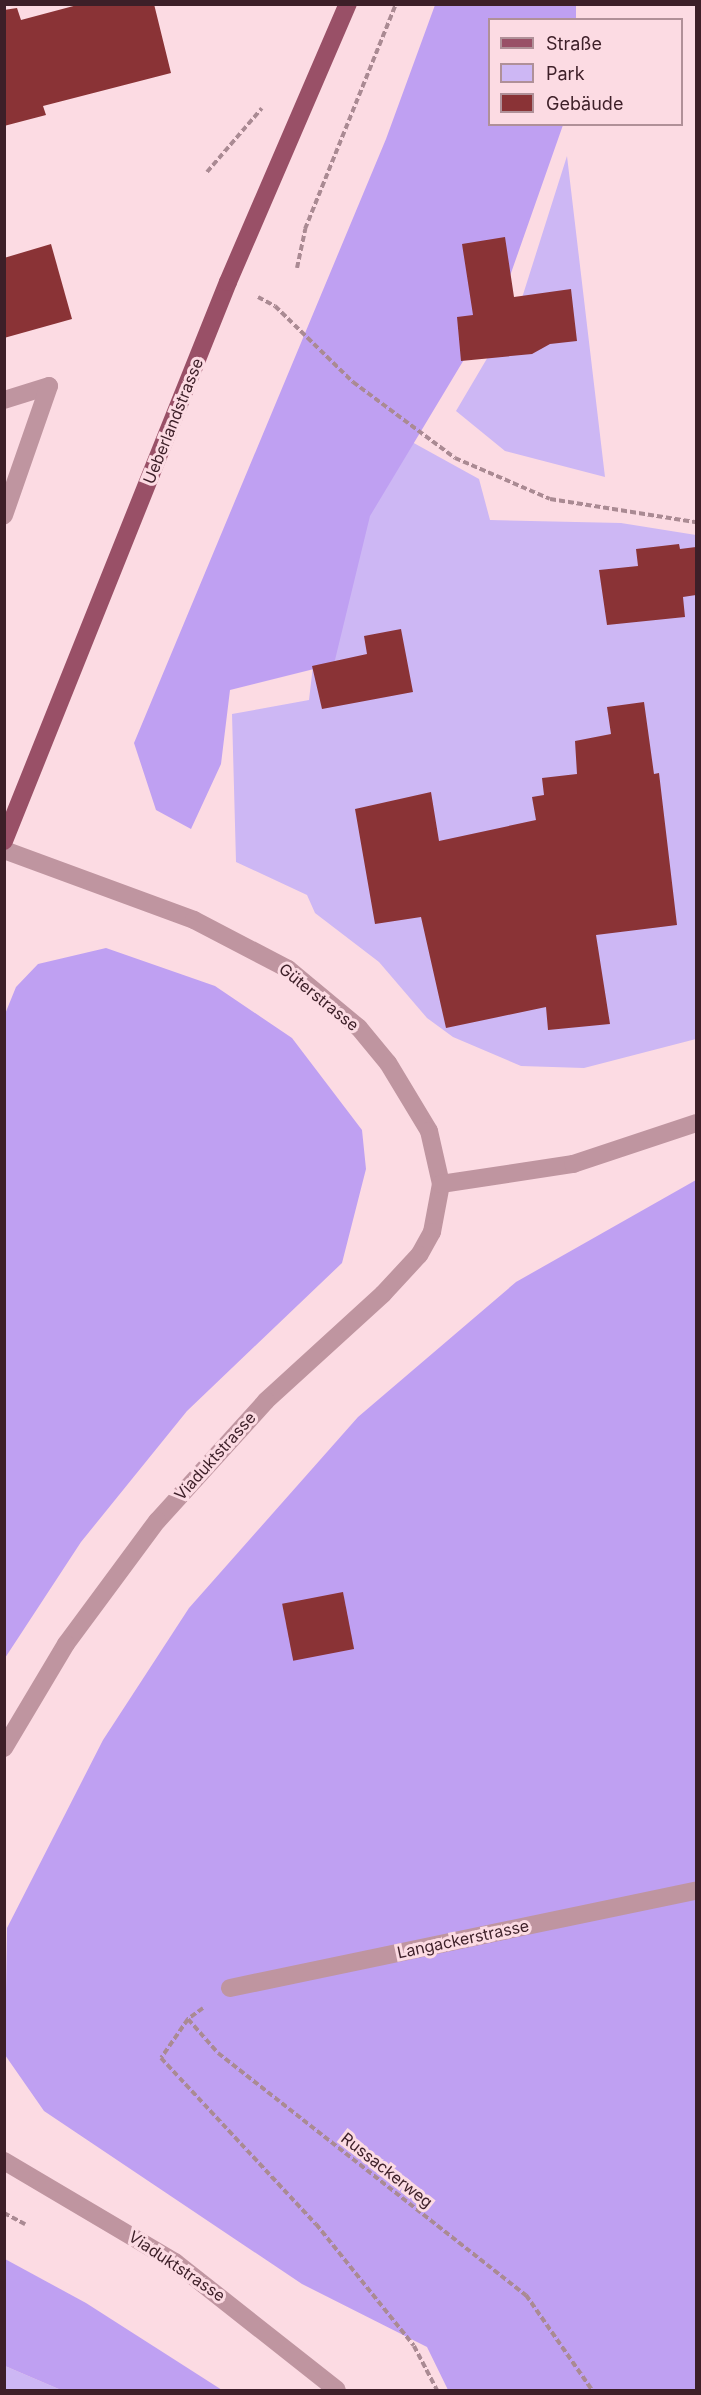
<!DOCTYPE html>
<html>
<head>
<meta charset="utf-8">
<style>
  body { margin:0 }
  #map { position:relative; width:701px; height:2395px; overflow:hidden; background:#fcdbe3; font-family:Inter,sans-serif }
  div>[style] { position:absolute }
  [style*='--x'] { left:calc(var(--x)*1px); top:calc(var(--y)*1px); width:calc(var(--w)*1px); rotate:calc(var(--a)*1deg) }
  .green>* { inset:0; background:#cdb7f4 }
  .forest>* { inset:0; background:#bfa0f2 }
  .building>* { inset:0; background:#8a3336; transform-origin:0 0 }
  .path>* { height:4px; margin-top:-2px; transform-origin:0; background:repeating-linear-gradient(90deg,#aa8a93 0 6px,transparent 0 9px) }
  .minor>* { height:18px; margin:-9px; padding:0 9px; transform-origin:9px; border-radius:9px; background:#bf95a0 }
  .major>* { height:18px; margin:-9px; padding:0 9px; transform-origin:9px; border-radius:9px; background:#995067 }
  span { translate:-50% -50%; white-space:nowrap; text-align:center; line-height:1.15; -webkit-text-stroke:6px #fcdbe3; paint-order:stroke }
  .street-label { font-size:16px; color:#3d1f28 }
  .frame { position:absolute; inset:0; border:6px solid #3d1f28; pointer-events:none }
  .legend { position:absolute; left:488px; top:18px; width:195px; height:108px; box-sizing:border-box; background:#fcdbe3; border:2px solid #b09098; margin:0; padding:8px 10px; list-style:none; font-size:18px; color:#3d1f28 }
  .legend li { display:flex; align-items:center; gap:12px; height:30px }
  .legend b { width:30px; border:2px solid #b09098 }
</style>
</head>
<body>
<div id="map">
  <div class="green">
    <div style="clip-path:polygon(567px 156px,605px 477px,505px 451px,456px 411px,521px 301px)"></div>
    <div style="clip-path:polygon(392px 431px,479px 479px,490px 520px,621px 523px,696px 535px,696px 1039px,584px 1068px,521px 1066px,453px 1037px,427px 1018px,379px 962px,315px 913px,307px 895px,236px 862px,232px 714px,309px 700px,314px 657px)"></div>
    <div style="clip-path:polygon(5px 2366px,61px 2390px,5px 2390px)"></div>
  </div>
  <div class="forest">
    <div style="clip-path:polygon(435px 5px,576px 5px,576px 19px,490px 20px,490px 124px,563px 125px,504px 293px,370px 516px,334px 664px,230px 690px,221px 764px,191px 829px,156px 810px,134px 743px,386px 139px)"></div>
    <div style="clip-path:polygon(106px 948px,215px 986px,292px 1038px,362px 1130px,366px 1169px,342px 1263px,187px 1411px,81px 1542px,5px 1658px,5px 1014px,16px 987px,38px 964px)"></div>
    <div style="clip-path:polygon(696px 1180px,696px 2390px,448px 2390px,427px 2347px,302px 2284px,44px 2111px,5px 2055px,7px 1928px,103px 1740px,189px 1608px,358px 1417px,516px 1282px)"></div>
    <div style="clip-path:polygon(5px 2259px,86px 2303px,222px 2390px,61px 2390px,5px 2366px)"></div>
  </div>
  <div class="building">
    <div style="clip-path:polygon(81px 4px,154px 4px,171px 73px,43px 106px,46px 115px,4px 126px,4px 10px,17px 8px,21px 20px)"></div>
    <div style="clip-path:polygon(505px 237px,514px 297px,571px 289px,577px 341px,550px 344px,532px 354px,461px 361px,457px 317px,473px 315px,462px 244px)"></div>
    <div style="clip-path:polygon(51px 244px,72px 319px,4px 338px,4px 258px)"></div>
    <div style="clip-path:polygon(679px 544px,680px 549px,696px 547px,696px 595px,683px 597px,685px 617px,607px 625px,599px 570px,638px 566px,636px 549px)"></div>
    <div style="clip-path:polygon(401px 629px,413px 692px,322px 709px,312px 666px,367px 654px,364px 636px)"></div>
    <div style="clip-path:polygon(644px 702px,654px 774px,659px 773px,677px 925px,596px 935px,610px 1024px,548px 1030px,546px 1007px,446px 1028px,421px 917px,375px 924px,355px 809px,431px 792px,439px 841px,536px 820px,532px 797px,544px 795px,542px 778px,577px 774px,575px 741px,611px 734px,607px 707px)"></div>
    <div style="left:343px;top:1592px;width:58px;height:62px;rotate:79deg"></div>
  </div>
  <div class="path">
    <div style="--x:207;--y:172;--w:84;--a:-49.3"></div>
    <div style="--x:297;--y:268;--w:40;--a:-78"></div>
    <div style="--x:305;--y:229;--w:243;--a:-68"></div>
    <div style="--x:258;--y:297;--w:19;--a:28"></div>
    <div style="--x:275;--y:306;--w:109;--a:44.3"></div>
    <div style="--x:353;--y:382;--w:127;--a:36.7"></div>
    <div style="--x:455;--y:458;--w:103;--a:23.3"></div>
    <div style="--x:550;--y:499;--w:148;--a:9"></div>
    <div style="--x:203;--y:2008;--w:19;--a:144"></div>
    <div style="--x:188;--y:2019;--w:45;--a:48.6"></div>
    <div style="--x:218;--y:2053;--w:392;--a:38.2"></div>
    <div style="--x:526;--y:2295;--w:116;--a:55.2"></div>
    <div style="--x:188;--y:2019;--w:47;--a:124.7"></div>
    <div style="--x:161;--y:2058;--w:227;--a:47"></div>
    <div style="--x:316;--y:2224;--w:156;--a:51.2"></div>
    <div style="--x:414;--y:2346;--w:50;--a:62.4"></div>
    <div style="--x:4;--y:2213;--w:24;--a:28"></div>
  </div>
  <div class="minor">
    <div style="--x:4;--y:400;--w:47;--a:-17.3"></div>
    <div style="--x:49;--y:386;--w:137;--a:109.2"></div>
    <div style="--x:4;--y:850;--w:202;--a:20.2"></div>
    <div style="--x:194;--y:920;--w:106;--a:27.5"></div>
    <div style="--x:288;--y:969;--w:92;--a:39.7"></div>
    <div style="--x:359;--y:1028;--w:45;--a:50.4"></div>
    <div style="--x:388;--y:1063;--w:79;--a:58.9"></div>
    <div style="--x:429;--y:1131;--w:54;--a:77.2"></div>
    <div style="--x:441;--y:1184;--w:49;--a:100.6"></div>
    <div style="--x:432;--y:1232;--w:26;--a:119"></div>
    <div style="--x:419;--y:1255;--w:53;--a:132.7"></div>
    <div style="--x:383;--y:1294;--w:159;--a:137.6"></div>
    <div style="--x:266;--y:1401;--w:162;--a:132.2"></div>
    <div style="--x:157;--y:1521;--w:153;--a:126.5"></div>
    <div style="--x:66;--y:1644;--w:121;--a:120.8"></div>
    <div style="--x:441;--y:1184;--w:134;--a:-8.6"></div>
    <div style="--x:573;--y:1164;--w:130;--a:-18.4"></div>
    <div style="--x:230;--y:1988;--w:476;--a:-11.8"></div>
    <div style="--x:4;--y:2161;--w:199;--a:30.6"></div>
    <div style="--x:175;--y:2262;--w:206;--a:38.3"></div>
  </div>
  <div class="major">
    <div style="--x:4;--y:841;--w:602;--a:-68.16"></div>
    <div style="--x:228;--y:282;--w:303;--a:-66.7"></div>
  </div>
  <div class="street-label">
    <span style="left:173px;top:421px;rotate:-68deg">Ueberlandstrasse</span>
    <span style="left:319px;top:997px;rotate:39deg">Güterstrasse</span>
    <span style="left:215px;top:1456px;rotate:-48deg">Viaduktstrasse</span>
    <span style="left:463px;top:1939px;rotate:-12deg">Langackerstrasse</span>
    <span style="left:387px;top:2170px;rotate:38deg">Russackerweg</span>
    <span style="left:177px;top:2266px;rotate:34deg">Viaduktstrasse</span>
  </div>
  <div class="frame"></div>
  <ul class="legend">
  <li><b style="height:8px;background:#995067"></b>Straße</li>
  <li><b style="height:16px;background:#cdb7f4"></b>Park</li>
  <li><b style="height:16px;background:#8a3336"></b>Gebäude</li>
  </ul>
</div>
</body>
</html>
